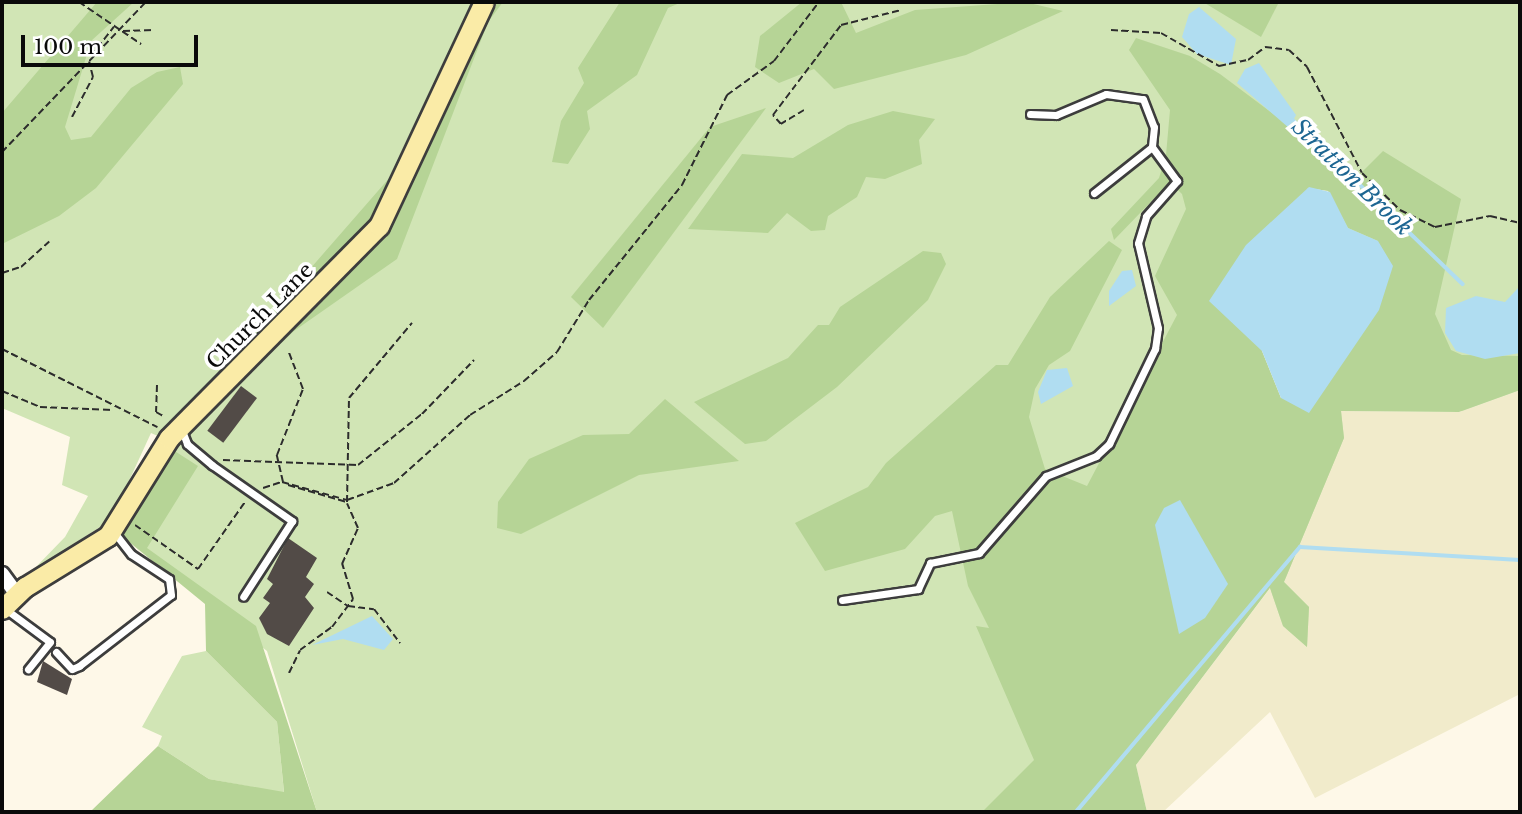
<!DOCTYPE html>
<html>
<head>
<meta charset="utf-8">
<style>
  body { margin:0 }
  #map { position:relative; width:1522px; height:814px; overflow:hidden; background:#fef8e8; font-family:"Libre Baskerville",serif }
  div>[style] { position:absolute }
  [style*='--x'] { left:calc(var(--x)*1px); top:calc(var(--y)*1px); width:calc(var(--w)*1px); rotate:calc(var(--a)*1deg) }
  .farmland>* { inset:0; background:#f1ebcb }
  .green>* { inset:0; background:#d1e5b5 }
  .forest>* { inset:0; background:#b6d496 }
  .water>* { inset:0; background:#b0ddf1 }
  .stream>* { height:3.5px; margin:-1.75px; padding:0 1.75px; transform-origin:1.75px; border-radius:1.75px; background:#b0ddf1 }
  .building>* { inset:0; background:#524b47; transform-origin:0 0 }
  .path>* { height:2px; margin-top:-1px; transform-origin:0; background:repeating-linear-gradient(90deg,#2c2c2c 0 7px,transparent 0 10.5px) }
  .roads { filter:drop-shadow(2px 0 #3d3d3d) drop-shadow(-2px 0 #3d3d3d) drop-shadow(0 2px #3d3d3d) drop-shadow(0 -2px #3d3d3d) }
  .lane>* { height:7px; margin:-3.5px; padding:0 3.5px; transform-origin:3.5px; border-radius:3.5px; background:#fff }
  .street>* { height:14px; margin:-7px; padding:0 7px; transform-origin:7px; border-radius:7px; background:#fff }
  .secondary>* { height:19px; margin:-9.5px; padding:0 9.5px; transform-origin:9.5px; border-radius:9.5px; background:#faeba7 }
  span { translate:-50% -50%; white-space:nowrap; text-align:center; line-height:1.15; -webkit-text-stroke:7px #fff; paint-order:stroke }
  .street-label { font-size:21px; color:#0a0a0a }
  .water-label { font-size:23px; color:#1d6692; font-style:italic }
  .frame { position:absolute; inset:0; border:4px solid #0a0a0a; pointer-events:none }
  .scale { position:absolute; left:21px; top:35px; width:177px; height:32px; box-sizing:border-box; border:4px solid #0a0a0a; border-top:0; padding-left:9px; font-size:21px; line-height:24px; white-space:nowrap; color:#0a0a0a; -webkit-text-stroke:5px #fff; paint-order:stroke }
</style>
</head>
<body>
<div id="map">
  <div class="farmland">
    <div style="clip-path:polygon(1520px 390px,1520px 694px,1315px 798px,1270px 712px,1163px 812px,1147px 812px,1136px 765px,1271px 587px,1283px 626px,1307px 646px,1284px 582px,1340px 411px,1459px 412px)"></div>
  </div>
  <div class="green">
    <div style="clip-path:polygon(2px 2px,1520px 2px,1520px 390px,1462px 411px,1341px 411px,1344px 438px,1284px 582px,1309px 607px,1307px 647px,1283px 626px,1270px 588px,1312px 467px,1379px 310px,1316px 158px,1062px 763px,1004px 812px,317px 812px,267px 651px,117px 532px,160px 437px,151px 433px,111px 520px,33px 570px,65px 537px,88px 496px,62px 485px,70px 437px,2px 408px)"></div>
    <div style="clip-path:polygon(206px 651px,277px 722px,284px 793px,209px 779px,158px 746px,162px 736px,142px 727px,182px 656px)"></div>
  </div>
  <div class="forest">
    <div style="clip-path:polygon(97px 2px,134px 2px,91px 41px,65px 127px,71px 140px,91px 137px,131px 88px,157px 72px,180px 67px,183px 84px,96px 188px,59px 216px,2px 244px,2px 113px)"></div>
    <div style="clip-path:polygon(472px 2px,503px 2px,488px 22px,397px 259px,294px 331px,252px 371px,235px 355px,391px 176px)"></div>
    <div style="clip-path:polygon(620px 2px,682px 2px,668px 8px,637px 75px,587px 111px,590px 129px,568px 164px,552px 162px,561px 121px,584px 83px,578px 68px)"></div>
    <div style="clip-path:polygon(802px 2px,841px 2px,856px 33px,915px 10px,1025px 2px,1063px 11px,966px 55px,834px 89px,814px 69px,779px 83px,755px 67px,760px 36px)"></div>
    <div style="clip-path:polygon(1203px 2px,1268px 2px,1278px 4px,1261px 37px)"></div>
    <div style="clip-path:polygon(evenodd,1136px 38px,1190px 56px,1220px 74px,1357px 177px,1383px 151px,1461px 199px,1435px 314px,1451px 350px,1462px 355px,1520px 356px,1520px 390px,1459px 412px,1341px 411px,1344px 438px,1284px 582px,1309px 607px,1307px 647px,1283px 626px,1270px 588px,1136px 765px,1147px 812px,982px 812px,1034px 760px,976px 626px,989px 628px,968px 586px,952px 511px,935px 516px,905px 549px,825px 571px,795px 523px,868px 487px,886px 463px,996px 365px,1008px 365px,1050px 297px,1109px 241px,1122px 250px,1070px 351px,1049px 365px,1035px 389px,1029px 417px,1045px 469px,1087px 486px,1177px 315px,1155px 276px,1186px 209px,1182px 194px,1170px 182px,1114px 240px,1111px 229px,1159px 178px,1166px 155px,1170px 110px,1129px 50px,1136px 38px,1308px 188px,1328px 191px,1348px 228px,1378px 241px,1281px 398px,1262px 351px,1308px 188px)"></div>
    <div style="clip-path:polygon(766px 108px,603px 328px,571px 297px,710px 127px)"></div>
    <div style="clip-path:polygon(893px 111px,935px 119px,919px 140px,922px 164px,885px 179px,866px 177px,857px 197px,828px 216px,825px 230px,811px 231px,787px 213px,768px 233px,688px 229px,742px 154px,793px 158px,848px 125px)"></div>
    <div style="clip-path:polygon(923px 251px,941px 253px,946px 264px,928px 300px,837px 387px,766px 441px,745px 444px,694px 402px,788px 358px,818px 325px,829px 325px,840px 307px)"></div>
    <div style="clip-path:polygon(665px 399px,739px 461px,639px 475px,521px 534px,497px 528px,498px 502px,529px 459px,583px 435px,629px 434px)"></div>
    <div style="clip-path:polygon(173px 450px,198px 466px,147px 548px,256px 626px,317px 812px,90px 812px,158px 746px,209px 779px,284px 792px,277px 722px,206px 651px,205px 604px,117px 532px)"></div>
  </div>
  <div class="water">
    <div style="clip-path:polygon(1199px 7px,1236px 39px,1231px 65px,1197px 54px,1182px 37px,1189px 14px)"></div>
    <div style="clip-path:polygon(1259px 63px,1296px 115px,1289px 128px,1237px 83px,1245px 69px)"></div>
    <div style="clip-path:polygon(1309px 187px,1330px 192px,1348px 228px,1378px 241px,1393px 266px,1379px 310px,1309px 413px,1281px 398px,1262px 351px,1209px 301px,1246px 245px)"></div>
    <div style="clip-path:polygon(1132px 270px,1136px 286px,1109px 306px,1109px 291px,1122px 271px)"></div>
    <div style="clip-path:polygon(1520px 286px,1520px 353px,1485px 359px,1456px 351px,1445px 333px,1446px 308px,1476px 296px,1505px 302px)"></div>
    <div style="clip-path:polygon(1067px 368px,1073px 386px,1041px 404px,1038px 392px,1047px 370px)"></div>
    <div style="clip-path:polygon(1180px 500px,1228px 584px,1205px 618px,1179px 634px,1155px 525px,1164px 508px)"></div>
    <div style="clip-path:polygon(372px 616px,393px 639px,384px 650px,343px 639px,312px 645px)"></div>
  </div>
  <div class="stream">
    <div style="--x:1293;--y:120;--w:236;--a:44"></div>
    <div style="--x:1076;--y:812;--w:347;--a:-49.8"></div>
    <div style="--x:1300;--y:547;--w:220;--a:3.4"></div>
  </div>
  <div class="building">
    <div style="left:241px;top:386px;width:20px;height:56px;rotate:37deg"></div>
    <div style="clip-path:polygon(288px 538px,317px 558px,306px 577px,314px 584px,305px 597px,314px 608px,289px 646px,267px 634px,259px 618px,270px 603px,263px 598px,273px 584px,267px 579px)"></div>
    <div style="clip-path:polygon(43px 661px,72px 679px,67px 695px,37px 682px)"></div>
  </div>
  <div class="path">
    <div style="--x:79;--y:2;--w:75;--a:34.1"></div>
    <div style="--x:1111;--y:30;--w:50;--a:3.4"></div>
    <div style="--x:1161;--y:33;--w:67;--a:29.6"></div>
    <div style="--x:1219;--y:66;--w:30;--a:-12"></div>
    <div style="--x:1248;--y:60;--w:21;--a:-37"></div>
    <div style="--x:1265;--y:47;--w:24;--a:7"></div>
    <div style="--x:1289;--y:50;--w:25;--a:43"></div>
    <div style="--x:1307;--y:67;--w:119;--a:62.6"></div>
    <div style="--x:1362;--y:173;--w:53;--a:44.2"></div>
    <div style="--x:1400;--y:210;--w:39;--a:26"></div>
    <div style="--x:1435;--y:227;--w:56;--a:-11.3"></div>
    <div style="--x:1490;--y:216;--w:31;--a:13"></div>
    <div style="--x:123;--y:31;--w:31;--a:-2"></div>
    <div style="--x:91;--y:56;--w:37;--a:-52"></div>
    <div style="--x:804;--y:110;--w:27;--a:149"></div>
    <div style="--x:781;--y:124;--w:12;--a:-132"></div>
    <div style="--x:773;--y:115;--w:113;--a:-52.9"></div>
    <div style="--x:841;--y:25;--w:62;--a:-14"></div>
    <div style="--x:72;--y:117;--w:45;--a:-62.3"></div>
    <div style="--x:93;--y:77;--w:16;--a:-104"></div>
    <div style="--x:2;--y:152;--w:208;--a:-46.2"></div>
    <div style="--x:2;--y:273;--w:20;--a:-18"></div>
    <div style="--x:21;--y:267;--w:38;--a:-42"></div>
    <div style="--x:2;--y:349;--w:174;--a:26.7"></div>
    <div style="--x:157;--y:385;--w:27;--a:92"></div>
    <div style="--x:156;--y:412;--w:10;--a:29"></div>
    <div style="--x:2;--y:391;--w:41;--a:22.8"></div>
    <div style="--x:40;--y:407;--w:73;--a:2.4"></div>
    <div style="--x:223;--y:460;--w:135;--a:2.1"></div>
    <div style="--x:358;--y:465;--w:82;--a:-38.6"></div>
    <div style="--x:422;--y:414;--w:75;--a:-46.1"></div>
    <div style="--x:283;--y:482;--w:28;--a:-103"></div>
    <div style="--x:277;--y:455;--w:71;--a:-68.5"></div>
    <div style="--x:303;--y:389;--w:39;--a:-111"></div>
    <div style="--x:288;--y:485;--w:61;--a:16.1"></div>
    <div style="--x:347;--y:502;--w:104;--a:-88.9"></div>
    <div style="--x:349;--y:398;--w:98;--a:-50"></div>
    <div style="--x:263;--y:488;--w:20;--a:-18"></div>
    <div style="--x:282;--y:482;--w:67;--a:15.5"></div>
    <div style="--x:347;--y:500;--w:50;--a:-19.9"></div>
    <div style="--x:394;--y:483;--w:102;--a:-41.8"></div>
    <div style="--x:470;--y:415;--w:64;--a:-32.2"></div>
    <div style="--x:524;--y:381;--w:44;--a:-41.3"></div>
    <div style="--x:557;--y:352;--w:61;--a:-58.4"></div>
    <div style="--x:589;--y:300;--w:148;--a:-51"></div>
    <div style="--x:682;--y:185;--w:101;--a:-63.4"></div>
    <div style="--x:727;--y:95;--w:58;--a:-35.9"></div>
    <div style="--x:774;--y:61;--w:74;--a:-52.7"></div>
    <div style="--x:135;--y:525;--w:77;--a:34.9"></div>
    <div style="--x:198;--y:569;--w:82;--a:-55"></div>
    <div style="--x:327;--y:592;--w:25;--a:34"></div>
    <div style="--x:348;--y:606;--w:26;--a:7"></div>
    <div style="--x:374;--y:609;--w:43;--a:52.6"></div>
    <div style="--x:289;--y:673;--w:25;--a:-64"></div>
    <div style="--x:300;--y:650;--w:39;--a:-36"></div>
    <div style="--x:332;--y:627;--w:35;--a:-53"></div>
    <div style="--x:353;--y:599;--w:37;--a:-107"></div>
    <div style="--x:342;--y:564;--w:39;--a:-66"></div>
    <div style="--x:358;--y:528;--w:27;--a:-114"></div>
  </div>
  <div class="roads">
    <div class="lane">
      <div style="--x:1030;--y:114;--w:26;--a:2"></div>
      <div style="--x:1056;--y:115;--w:54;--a:-22.8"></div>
      <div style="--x:1106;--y:94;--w:37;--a:8"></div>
      <div style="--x:1143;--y:99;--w:30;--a:69"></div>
      <div style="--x:1154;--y:127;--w:20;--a:96"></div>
      <div style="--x:1152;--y:147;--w:74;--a:141.6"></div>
      <div style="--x:181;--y:428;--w:17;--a:69"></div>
      <div style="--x:187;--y:444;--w:33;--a:40"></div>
      <div style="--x:212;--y:465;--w:98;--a:35"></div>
      <div style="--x:292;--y:521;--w:90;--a:122.8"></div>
      <div style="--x:842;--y:600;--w:77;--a:-8.2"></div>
      <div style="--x:918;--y:589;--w:29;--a:-65"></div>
      <div style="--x:930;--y:563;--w:50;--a:-11.5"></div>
      <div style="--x:979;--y:553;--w:102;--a:-49"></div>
      <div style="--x:1046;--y:476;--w:54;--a:-21.8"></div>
      <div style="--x:1096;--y:456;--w:18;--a:-43"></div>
      <div style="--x:1109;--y:444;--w:106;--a:-64.2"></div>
      <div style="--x:1155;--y:349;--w:21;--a:-82"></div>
      <div style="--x:1158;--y:328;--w:87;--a:-103.2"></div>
      <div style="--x:1138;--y:243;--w:28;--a:-73"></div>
      <div style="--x:1146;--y:216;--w:47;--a:-48.5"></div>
      <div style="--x:1177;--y:181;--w:42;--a:-126.3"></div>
      <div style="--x:4;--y:608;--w:57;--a:36.5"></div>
      <div style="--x:50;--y:642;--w:35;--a:129"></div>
      <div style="--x:56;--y:652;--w:23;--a:47"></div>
      <div style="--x:72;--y:669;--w:8;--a:-23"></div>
      <div style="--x:79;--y:666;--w:116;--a:-37.7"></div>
      <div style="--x:171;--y:595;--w:16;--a:-97"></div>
      <div style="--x:169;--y:579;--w:45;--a:-146.7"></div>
      <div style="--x:131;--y:554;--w:29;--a:-128"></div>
    </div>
    <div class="street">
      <div style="--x:2;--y:574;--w:24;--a:54"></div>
    </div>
    <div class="secondary">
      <div style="--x:2;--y:609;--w:32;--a:-44"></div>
      <div style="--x:25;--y:587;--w:97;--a:-31.6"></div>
      <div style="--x:108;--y:536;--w:115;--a:-58.1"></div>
      <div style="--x:169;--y:438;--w:298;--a:-45.3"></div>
      <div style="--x:379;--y:226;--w:247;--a:-64.9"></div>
    </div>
  </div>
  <div class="street-label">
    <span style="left:260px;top:316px;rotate:-45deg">Church Lane</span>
  </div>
  <div class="water-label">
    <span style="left:1352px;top:177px;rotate:44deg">Stratton Brook</span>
  </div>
  <div class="frame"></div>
  <div class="scale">100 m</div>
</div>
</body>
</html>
